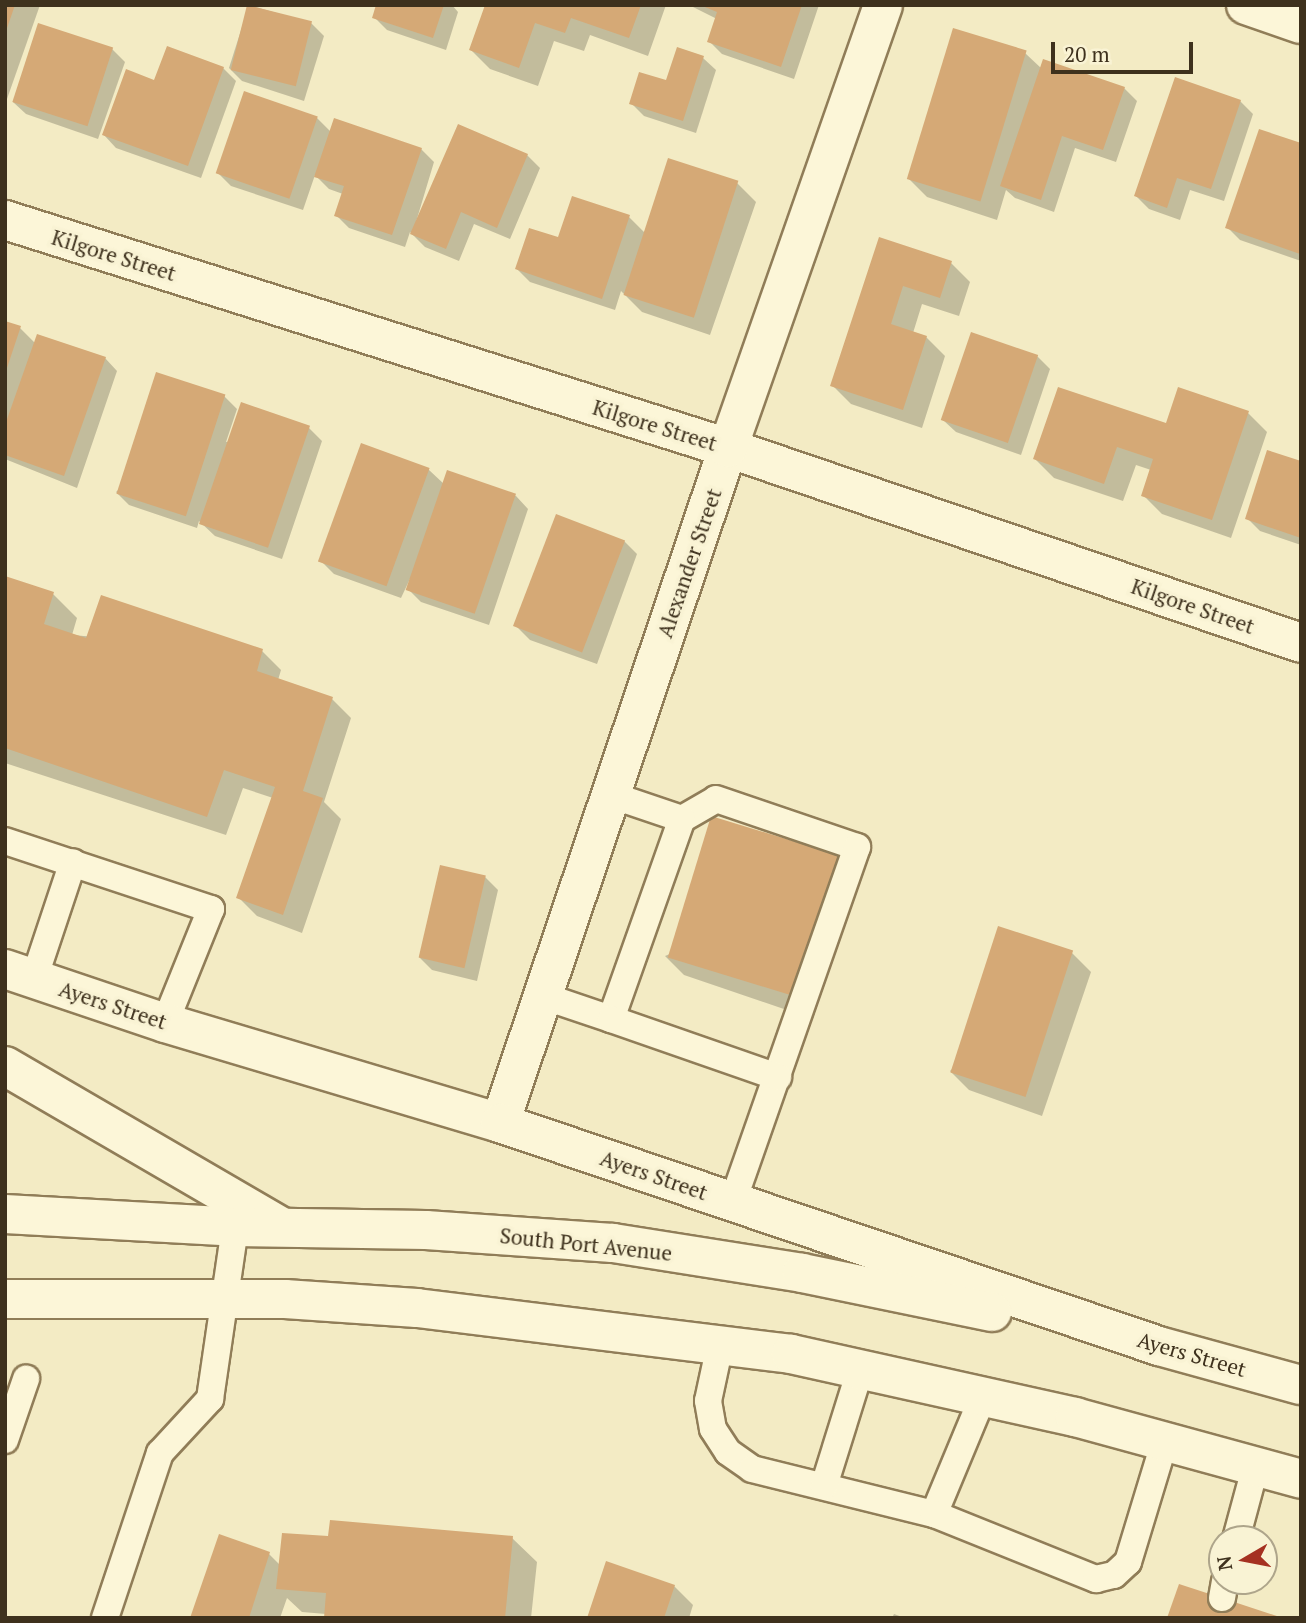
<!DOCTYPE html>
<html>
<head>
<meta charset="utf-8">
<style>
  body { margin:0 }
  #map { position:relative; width:1306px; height:1623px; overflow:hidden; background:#f3ebc4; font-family:"PT Serif",serif }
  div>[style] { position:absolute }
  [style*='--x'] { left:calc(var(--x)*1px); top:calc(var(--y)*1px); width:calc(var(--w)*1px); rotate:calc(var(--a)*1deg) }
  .shadow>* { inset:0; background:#0003 }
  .building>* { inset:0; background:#d5a976; transform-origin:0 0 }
  .roads { filter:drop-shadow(2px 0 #907d58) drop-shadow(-2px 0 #907d58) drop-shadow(0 2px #907d58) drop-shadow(0 -2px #907d58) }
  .lane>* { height:26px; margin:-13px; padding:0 13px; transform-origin:13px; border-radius:13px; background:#fcf6d8 }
  .street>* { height:38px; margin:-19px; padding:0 19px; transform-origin:19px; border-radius:19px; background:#fcf6d8 }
  .secondary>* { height:38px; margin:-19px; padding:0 19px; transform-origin:19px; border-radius:19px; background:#fcf6d8 }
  span { translate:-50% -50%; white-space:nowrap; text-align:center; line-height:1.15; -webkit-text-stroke:7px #f9f3d4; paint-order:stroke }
  .street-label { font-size:21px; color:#3e311d }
  .frame { position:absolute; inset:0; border:7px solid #3e311d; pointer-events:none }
  .north { position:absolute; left:1208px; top:1525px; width:70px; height:70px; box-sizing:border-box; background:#f9f3d4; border:2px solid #aea58b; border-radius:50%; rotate:260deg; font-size:19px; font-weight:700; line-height:28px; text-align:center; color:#3e311d }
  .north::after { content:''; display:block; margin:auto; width:24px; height:32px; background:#a53121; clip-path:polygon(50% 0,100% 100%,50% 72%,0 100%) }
  .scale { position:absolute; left:1051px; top:42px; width:142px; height:32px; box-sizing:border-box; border:4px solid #3e311d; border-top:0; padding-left:9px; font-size:21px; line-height:24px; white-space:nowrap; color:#3e311d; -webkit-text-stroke:5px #f9f3d4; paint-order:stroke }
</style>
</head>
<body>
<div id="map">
  <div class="shadow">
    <div style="clip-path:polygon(5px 5px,40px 5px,7px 99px,5px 98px)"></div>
    <div style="clip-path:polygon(249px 5px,311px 23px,324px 36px,304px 101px,242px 81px,229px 68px)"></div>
    <div style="clip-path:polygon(378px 5px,452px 5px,458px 12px,446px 50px,387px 30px,374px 17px)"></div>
    <div style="clip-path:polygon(487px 5px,666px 5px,648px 56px,590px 35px,584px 51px,554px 41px,538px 86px,490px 69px,471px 50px)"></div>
    <div style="clip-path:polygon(689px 5px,819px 5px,794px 79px,722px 54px,709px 41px,717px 19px)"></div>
    <div style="clip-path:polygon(112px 49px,125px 62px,98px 139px,26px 114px,13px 102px)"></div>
    <div style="clip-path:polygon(1025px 53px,1042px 69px,1124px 88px,1137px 101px,1116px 162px,1075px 148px,1054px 212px,1015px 198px,1006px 190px,997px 220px,927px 197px,908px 178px)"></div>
    <div style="clip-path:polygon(703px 58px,716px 70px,696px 133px,644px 116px,631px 103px)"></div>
    <div style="clip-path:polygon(223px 68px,236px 81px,201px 178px,116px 148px,104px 135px,155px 82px)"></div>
    <div style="clip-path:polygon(1240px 101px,1253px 114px,1224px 201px,1190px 190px,1180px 220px,1149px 209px,1136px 196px)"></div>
    <div style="clip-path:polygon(317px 118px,331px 132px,421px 149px,434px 162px,413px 232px,527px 155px,540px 168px,510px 239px,474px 224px,459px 261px,425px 247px,410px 232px,405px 247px,349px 228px,336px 215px,343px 194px,329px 189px,315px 175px,303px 210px,231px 186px,218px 173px)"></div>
    <div style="clip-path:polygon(1301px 145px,1301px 261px,1240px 240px,1227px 227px)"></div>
    <div style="clip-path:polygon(737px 183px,756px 202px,710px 335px,642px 312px,621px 291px,615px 310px,530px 282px,517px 269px,559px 240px,629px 217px,644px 232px)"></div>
    <div style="clip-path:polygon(880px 239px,951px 263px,970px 282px,959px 316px,922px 304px,913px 333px,926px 337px,945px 356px,922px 428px,851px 404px,832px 385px)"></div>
    <div style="clip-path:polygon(5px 323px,20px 328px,35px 343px,105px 358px,117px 371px,77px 488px,5px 459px)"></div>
    <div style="clip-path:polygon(1037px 356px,1050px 369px,1021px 455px,956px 432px,943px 420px)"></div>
    <div style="clip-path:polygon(224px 396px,237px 409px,226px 442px,309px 428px,322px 441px,282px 559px,215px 536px,199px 521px,197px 528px,129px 505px,116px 492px)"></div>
    <div style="clip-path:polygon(1248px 413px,1267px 432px,1231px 538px,1162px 514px,1143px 495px,1151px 470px,1136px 465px,1123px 501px,1054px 478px,1035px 459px)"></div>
    <div style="clip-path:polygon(362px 446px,429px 470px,444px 484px,448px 472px,516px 496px,528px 509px,489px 625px,421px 602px,408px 589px,416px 566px,401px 598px,334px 574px,321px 561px)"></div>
    <div style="clip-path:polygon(1301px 463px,1301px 545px,1260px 531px,1247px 518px)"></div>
    <div style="clip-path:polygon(624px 541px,637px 554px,597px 664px,530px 640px,517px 627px)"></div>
    <div style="clip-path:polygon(5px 578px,53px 594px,77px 618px,72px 635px,262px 651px,281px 670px,278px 680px,332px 699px,351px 718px,324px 802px,341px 819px,302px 933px,257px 916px,238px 897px,273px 798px,243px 788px,226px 835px,5px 763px)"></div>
    <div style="clip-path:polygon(858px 876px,813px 1019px,684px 975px,665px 956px)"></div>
    <div style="clip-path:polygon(485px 877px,498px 890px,477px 981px,432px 970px,419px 957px)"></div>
    <div style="clip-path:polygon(1072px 953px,1091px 972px,1042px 1116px,969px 1090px,950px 1071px)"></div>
    <div style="clip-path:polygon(329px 1538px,512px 1538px,537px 1562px,531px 1618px,325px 1618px,326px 1614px,302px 1612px,287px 1598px,280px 1618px,192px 1618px,269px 1554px,280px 1565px)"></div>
    <div style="clip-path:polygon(674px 1586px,693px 1605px,689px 1618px,589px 1618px)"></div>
    <div style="clip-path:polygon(894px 1614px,905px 1618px,892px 1618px)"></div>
  </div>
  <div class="building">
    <div style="clip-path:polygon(5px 5px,15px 5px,6px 31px,5px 31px)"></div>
    <div style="left:247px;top:5px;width:67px;height:67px;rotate:14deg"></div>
    <div style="clip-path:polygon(376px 5px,444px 5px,433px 38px,372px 18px)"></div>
    <div style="clip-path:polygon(485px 5px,641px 5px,629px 38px,571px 18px,565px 33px,535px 23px,519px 68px,469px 50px)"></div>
    <div style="clip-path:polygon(700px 5px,802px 5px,781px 67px,707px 42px,717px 12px)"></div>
    <div style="left:38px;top:23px;width:79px;height:83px;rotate:18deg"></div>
    <div style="left:953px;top:28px;width:77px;height:158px;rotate:17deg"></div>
    <div style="clip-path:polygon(167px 46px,224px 67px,188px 166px,102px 135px,126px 69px,154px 80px)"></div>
    <div style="clip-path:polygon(677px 47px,704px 56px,683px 121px,629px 104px,639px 72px,666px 80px)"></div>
    <div style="clip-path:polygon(1043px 59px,1125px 87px,1103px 150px,1062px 136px,1041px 200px,1000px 186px)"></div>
    <div style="clip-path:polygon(1175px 77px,1241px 100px,1211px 189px,1177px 178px,1167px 208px,1134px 196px)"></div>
    <div style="left:244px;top:91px;width:78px;height:87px;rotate:19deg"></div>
    <div style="clip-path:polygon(334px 118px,422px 148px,392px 235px,334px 216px,344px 186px,314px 177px)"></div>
    <div style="clip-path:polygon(458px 124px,528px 154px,497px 228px,461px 212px,446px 249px,410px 234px)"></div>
    <div style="clip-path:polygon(1259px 129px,1301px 143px,1300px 254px,1225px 228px)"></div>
    <div style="left:668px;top:158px;width:74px;height:144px;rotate:18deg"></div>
    <div style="clip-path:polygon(572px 196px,630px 215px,602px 299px,515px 269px,529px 228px,558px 237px)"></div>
    <div style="clip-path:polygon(879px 237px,952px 261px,940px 298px,903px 286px,891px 324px,927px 336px,903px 410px,830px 386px)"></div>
    <div style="clip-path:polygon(5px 321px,21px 326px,6px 371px,5px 371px)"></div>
    <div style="left:971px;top:332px;width:71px;height:93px;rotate:19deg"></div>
    <div style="clip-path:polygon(37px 334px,106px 357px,64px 476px,5px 455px,5px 425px)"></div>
    <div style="left:156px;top:372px;width:73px;height:128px;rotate:18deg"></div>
    <div style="clip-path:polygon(1058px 387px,1166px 423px,1178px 387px,1249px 411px,1212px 520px,1141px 496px,1153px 459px,1117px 447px,1104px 484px,1033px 459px)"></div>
    <div style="left:241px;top:402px;width:73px;height:129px;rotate:19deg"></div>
    <div style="left:361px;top:443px;width:73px;height:126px;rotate:20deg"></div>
    <div style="clip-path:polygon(1267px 450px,1301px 461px,1301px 538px,1245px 519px)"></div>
    <div style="left:447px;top:470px;width:73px;height:127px;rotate:19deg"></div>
    <div style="left:556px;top:514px;width:74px;height:120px;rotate:21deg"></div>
    <div style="clip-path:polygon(5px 576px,54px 592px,44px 624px,86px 638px,101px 595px,263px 649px,257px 671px,333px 697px,303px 791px,323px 798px,283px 915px,236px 898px,275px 787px,224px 770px,207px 817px,5px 748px)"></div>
    <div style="left:711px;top:816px;width:135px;height:148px;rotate:17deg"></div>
    <div style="left:440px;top:865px;width:47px;height:95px;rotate:13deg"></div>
    <div style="left:998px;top:926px;width:79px;height:154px;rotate:18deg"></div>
    <div style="clip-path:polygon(330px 1520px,513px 1536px,505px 1618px,324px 1618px,326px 1593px,276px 1589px,282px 1533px,328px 1536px)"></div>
    <div style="clip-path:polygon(219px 1534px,270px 1552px,249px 1618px,190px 1618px)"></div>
    <div style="clip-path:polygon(606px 1561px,675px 1585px,664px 1618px,587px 1618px)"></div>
    <div style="clip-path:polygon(1179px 1584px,1222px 1598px,1283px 1618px,1167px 1618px)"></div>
  </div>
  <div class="roads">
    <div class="lane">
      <div style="--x:682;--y:819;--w:39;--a:-30"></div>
      <div style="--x:716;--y:799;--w:149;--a:18.8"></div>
      <div style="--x:857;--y:847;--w:376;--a:109.3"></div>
      <div style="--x:5;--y:841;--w:217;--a:18.3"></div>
      <div style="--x:211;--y:909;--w:123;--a:112"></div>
      <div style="--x:34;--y:979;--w:123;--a:-71.6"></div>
      <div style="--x:543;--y:996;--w:72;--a:18.7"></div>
      <div style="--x:611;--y:1019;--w:212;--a:-70.5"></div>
      <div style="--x:682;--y:819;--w:75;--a:-161.3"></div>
      <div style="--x:611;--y:1019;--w:177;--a:19.2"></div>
      <div style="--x:720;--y:1345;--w:57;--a:102.1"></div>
      <div style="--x:708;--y:1401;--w:28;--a:80"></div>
      <div style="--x:713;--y:1429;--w:27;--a:57"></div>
      <div style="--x:728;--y:1452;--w:29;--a:35"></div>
      <div style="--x:752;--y:1469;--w:187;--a:13.9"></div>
      <div style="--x:984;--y:1394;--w:130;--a:112.6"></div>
      <div style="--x:934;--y:1514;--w:175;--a:21.9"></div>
      <div style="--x:1096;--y:1579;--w:18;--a:-13"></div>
      <div style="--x:1114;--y:1575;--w:19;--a:-43"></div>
      <div style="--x:1128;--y:1562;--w:127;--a:-73.1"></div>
      <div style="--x:5;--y:1440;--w:65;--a:-71"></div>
      <div style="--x:824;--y:1486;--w:125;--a:-72.7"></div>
      <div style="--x:1236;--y:1539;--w:77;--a:-74.9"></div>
      <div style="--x:1222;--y:1598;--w:17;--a:-80"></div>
      <div style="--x:105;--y:1618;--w:174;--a:-71.6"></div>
      <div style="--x:160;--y:1453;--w:74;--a:-47.2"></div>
      <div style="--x:210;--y:1399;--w:174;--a:-81.7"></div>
    </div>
    <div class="street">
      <div style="--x:1246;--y:5;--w:58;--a:19.1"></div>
      <div style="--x:5;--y:220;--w:758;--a:17.5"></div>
      <div style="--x:728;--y:448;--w:605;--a:18.79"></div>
      <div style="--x:500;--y:1123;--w:712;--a:-71.34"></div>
      <div style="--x:728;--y:448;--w:469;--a:-70.7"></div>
    </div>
    <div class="secondary">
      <div style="--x:5;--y:969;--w:169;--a:18.6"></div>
      <div style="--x:165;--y:1023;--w:350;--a:16.6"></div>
      <div style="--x:500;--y:1123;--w:696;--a:18.7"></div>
      <div style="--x:1159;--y:1346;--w:147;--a:15.4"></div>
      <div style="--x:5;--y:1066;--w:320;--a:30.2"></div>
      <div style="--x:5;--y:1214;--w:230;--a:3.2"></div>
      <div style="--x:235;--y:1227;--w:191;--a:0.9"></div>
      <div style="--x:426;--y:1230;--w:187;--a:4"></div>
      <div style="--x:613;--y:1243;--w:191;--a:9"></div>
      <div style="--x:802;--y:1273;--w:194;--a:11.6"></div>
      <div style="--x:5;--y:1299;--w:280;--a:0"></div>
      <div style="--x:285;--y:1299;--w:132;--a:3.9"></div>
      <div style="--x:417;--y:1308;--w:377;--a:7"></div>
      <div style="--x:791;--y:1354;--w:291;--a:12.5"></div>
      <div style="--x:1075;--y:1417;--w:234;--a:15.3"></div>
    </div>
  </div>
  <div class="street-label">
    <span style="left:114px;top:255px;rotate:17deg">Kilgore Street</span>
    <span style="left:655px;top:425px;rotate:17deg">Kilgore Street</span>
    <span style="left:689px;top:563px;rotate:-71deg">Alexander Street</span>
    <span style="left:1193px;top:606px;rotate:19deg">Kilgore Street</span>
    <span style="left:113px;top:1005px;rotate:18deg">Ayers Street</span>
    <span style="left:654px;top:1175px;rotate:19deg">Ayers Street</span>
    <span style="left:586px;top:1244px;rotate:6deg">South Port Avenue</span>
    <span style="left:1192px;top:1354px;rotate:16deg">Ayers Street</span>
  </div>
  <div class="frame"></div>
  <div class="north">N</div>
  <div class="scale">20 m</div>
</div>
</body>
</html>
